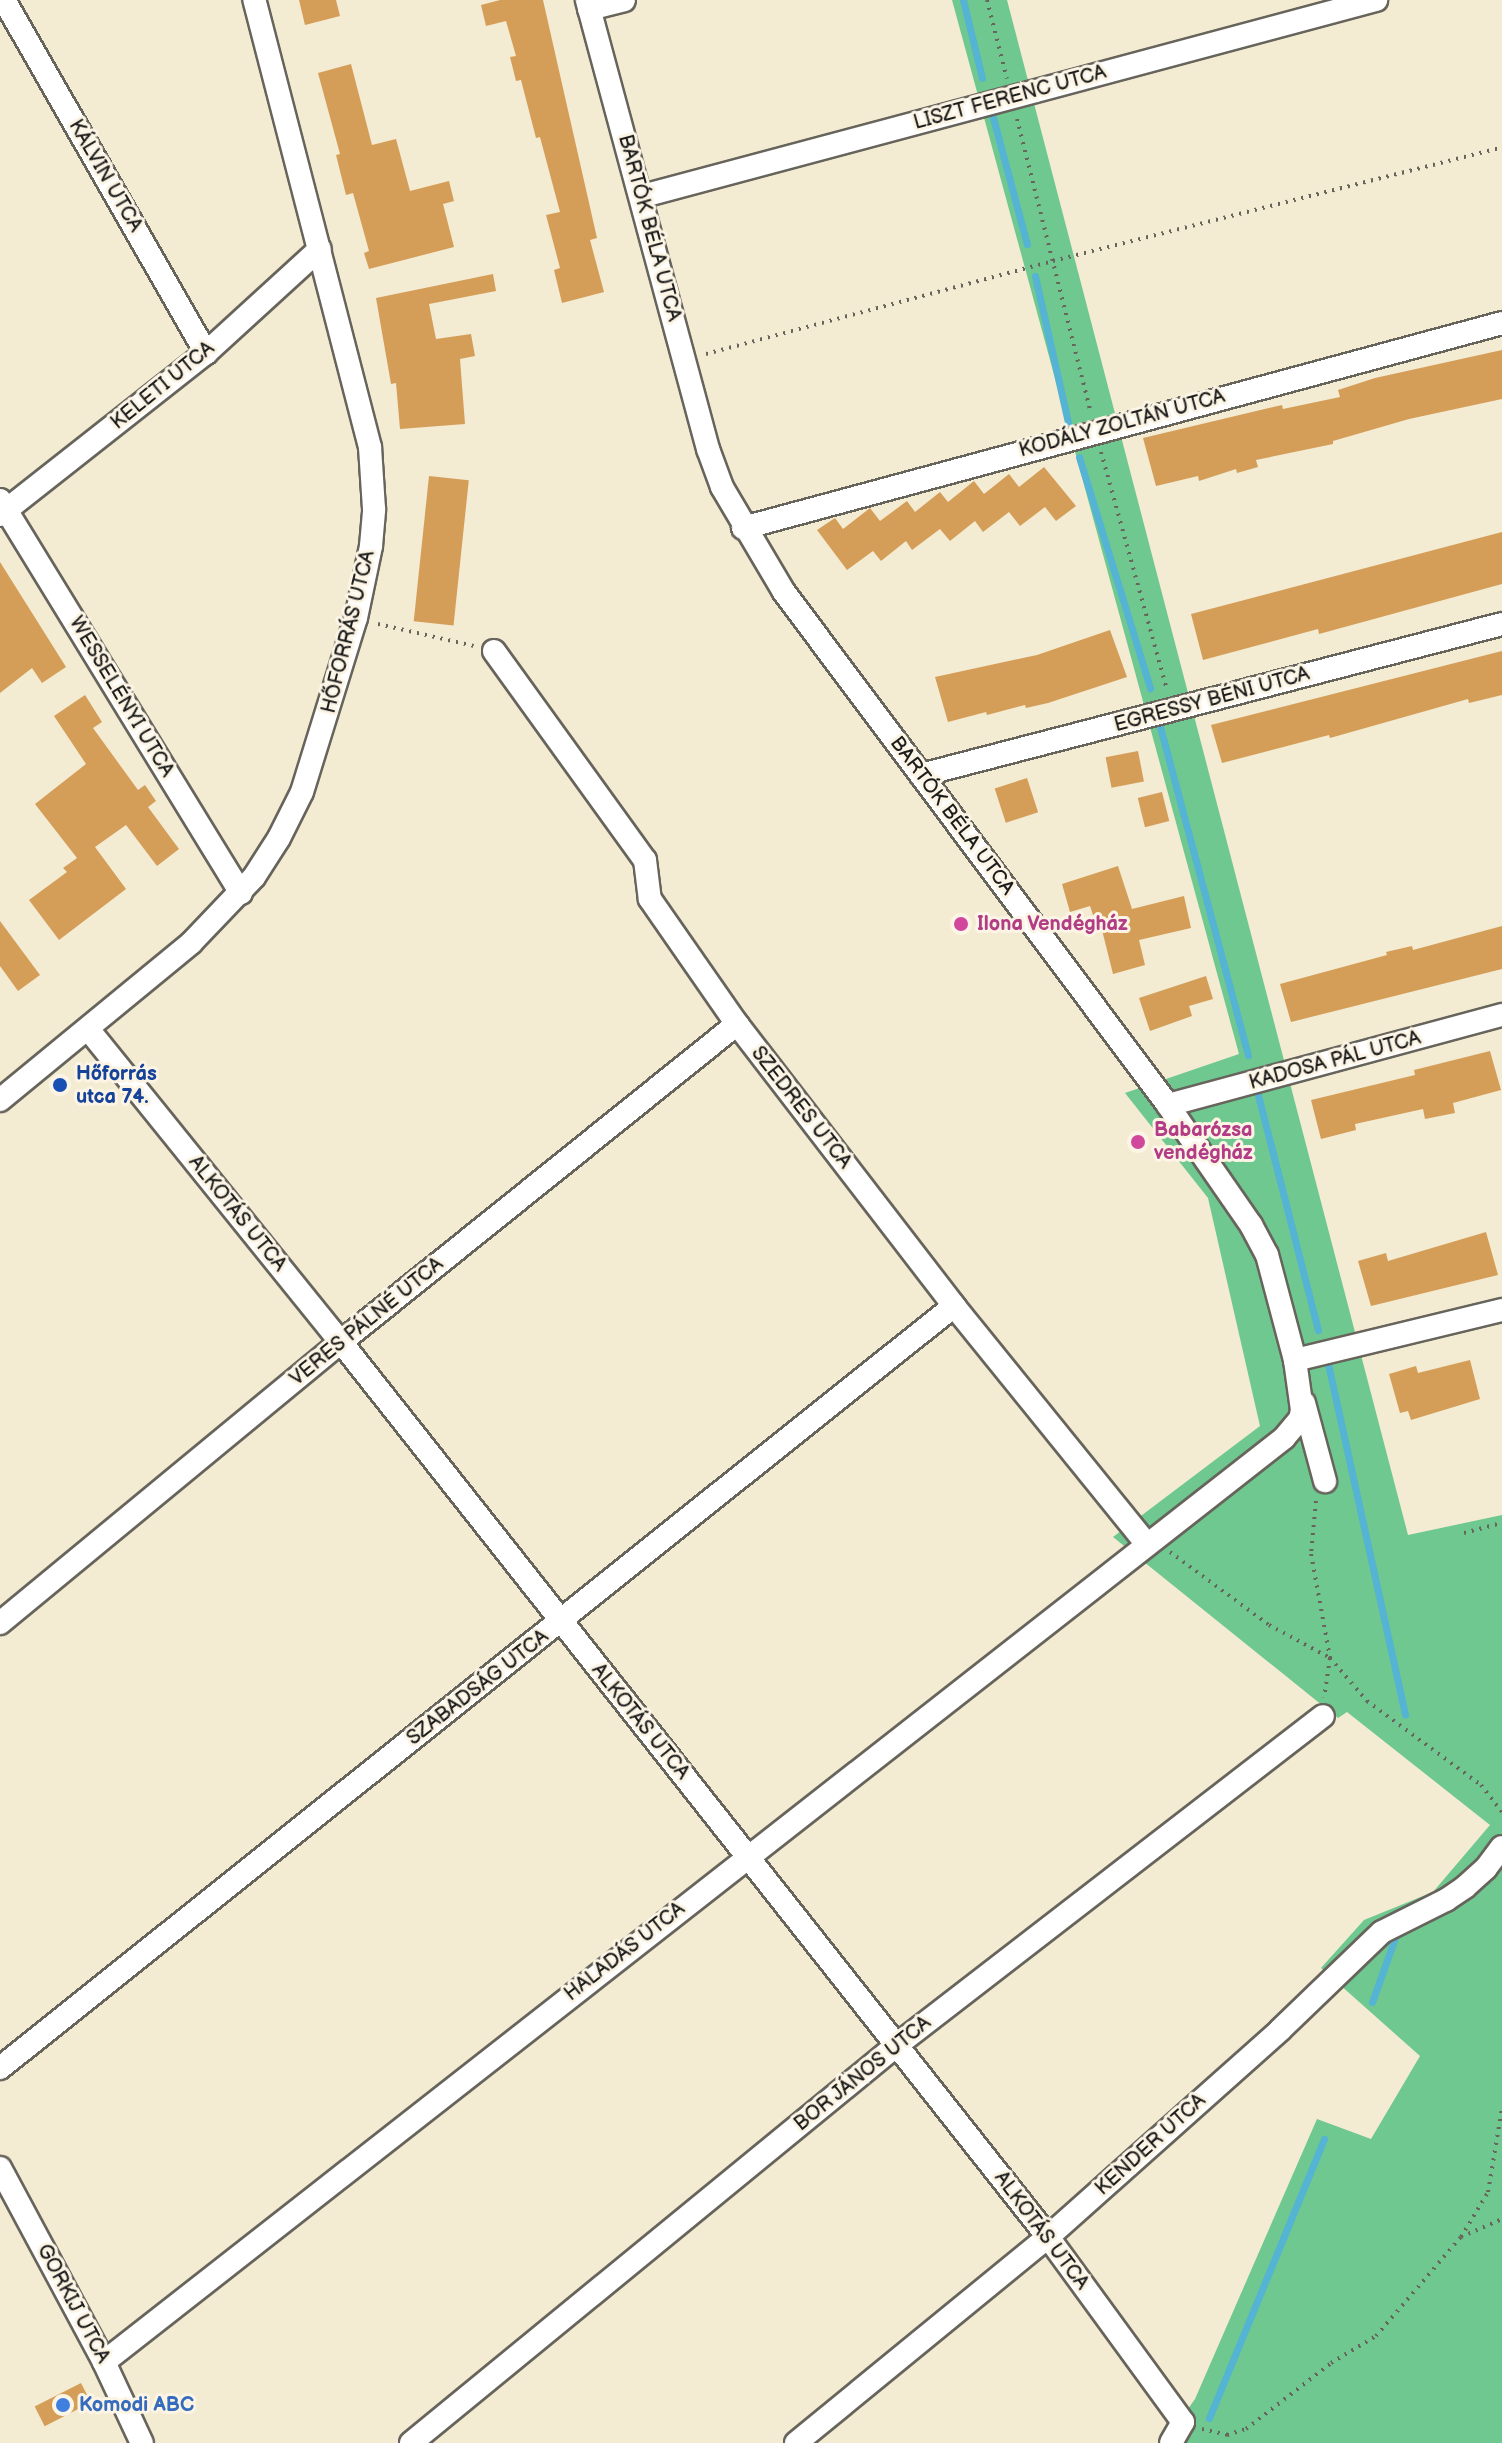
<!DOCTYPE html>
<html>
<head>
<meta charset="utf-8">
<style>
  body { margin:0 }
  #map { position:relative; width:1502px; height:2443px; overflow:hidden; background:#f3ebd2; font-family:"Balsamiq Sans",sans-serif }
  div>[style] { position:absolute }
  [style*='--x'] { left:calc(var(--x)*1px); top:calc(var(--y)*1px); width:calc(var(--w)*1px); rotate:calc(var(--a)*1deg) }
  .green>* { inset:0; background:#6ec88f }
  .stream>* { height:7px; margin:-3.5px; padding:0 3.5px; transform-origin:3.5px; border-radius:3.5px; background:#55b3d3 }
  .building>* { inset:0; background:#d49e58; transform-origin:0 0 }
  .path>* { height:4px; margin-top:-2px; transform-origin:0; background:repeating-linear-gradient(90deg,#67645c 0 2px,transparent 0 8px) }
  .roads { filter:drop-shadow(2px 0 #67645c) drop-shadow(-2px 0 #67645c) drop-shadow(0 2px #67645c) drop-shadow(0 -2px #67645c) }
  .minor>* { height:22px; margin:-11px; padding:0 11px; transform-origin:11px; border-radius:11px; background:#fff }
  .dots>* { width:22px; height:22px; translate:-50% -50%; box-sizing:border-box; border:4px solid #fcf5e5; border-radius:50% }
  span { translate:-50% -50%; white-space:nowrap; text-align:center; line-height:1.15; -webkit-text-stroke:6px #fcf5e5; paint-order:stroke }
  .street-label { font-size:20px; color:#1c1c1c }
  .hotel-label { font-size:20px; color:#b23c85; font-weight:700 }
  .left { translate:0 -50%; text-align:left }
  .transit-label { font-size:20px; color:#164399; font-weight:700 }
  .shop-label { font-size:20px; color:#366cbe; font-weight:700 }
</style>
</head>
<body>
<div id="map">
  <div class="green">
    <div style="clip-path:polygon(952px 0,1007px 0,1408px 1535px,1502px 1515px,1502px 2443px,1164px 2443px,1195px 2399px,1317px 2119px,1371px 2139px,1420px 2056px,1321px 1968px,1364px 1920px,1433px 1892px,1490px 1825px,1347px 1712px,1338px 1718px,1113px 1537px,1260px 1426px,1208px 1198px,1125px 1093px,1239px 1054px)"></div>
  </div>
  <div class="stream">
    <div style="--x:963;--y:0;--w:80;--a:76.3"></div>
    <div style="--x:991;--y:110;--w:139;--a:75"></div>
    <div style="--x:1035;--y:276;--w:151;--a:77.3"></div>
    <div style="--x:1079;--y:457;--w:242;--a:72.9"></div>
    <div style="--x:1159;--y:723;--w:344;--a:75"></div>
    <div style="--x:1256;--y:1087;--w:251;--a:75.7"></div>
    <div style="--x:1328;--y:1364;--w:359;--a:77.6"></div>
    <div style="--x:1372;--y:2002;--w:74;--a:-70.3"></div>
    <div style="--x:1209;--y:2418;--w:302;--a:-67.6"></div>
  </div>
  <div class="building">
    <div style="clip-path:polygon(299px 0,336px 0,340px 16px,305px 25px)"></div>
    <div style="clip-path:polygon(500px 0,543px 0,597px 238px,590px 240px,604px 292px,562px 303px,554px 270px,560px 268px,546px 215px,560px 212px,540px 137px,536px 138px,521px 80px,516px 81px,510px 57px,516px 56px,506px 21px,486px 26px,481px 5px)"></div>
    <div style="clip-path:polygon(351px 64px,372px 145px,396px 139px,410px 191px,449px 181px,454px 201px,443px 204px,454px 247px,369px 269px,364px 253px,369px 251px,353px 193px,346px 195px,336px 155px,340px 154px,318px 73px)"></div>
    <div style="clip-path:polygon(493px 274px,496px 291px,429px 304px,436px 339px,471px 334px,475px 356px,460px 359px,465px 424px,400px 429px,396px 383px,391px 384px,376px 298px)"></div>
    <div style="clip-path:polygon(1502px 350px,1502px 399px,1409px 419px,1333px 441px,1333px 444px,1256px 460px,1258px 467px,1237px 473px,1236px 469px,1199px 481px,1198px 476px,1156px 486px,1143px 438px,1282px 405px,1283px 409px,1340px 397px,1338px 390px,1375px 378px)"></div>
    <div style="clip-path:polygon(1044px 467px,1076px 506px,1056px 521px,1045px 507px,1020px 526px,1009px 512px,983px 532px,975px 521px,950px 541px,940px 529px,912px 550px,906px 541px,881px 561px,873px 551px,847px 570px,817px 530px,835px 518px,843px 529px,870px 508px,880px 521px,907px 501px,915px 512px,940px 492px,948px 502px,974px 481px,984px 494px,1009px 474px,1019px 487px)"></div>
    <div style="left:429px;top:476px;width:40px;height:146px;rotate:6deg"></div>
    <div style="clip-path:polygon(1502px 532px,1502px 584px,1319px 634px,1318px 629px,1203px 660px,1191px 614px)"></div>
    <div style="clip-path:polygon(0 562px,66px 667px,42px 683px,32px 668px,0 693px)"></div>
    <div style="clip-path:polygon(1110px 630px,1127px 677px,1048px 703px,1026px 708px,1025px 705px,987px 715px,986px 712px,948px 722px,935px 677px,1037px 655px)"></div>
    <div style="clip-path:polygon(1502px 651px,1502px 695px,1469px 703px,1468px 699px,1330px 738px,1329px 735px,1222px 763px,1211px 725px)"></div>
    <div style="clip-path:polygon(85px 695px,102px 722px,93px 728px,138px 790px,145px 785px,156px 801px,148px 807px,179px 849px,157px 866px,126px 825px,95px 847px,126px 889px,59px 940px,29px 900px,67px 872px,63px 868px,77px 858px,35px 804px,86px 764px,54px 716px)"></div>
    <div style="left:1138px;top:751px;width:31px;height:33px;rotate:79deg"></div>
    <div style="left:1027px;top:778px;width:36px;height:34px;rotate:72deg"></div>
    <div style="left:1162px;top:792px;width:30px;height:25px;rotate:76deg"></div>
    <div style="clip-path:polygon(1118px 866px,1132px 909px,1184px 896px,1191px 928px,1139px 940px,1145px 965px,1113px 974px,1098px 914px,1093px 915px,1090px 906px,1070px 912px,1062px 884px)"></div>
    <div style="clip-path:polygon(0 921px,40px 975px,18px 991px,0 966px)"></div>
    <div style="clip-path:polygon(1502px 926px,1502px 969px,1291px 1022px,1280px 984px,1387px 955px,1386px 952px,1412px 946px,1413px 950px)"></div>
    <div style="clip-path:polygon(1206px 976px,1213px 999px,1189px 1006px,1192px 1016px,1150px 1031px,1139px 998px)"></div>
    <div style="clip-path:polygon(1490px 1051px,1501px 1090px,1453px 1103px,1455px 1113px,1425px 1119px,1423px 1109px,1355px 1124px,1356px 1130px,1321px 1139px,1311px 1100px,1415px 1075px,1414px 1070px)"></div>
    <div style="clip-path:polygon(1486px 1232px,1498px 1275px,1371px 1306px,1358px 1261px,1386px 1253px,1388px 1261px)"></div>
    <div style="clip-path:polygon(1470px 1360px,1480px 1399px,1411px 1420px,1408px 1411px,1400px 1413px,1389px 1374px,1416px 1366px,1418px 1373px)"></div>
    <div style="left:81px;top:2383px;width:22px;height:52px;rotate:63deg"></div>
  </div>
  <div class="path">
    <div style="--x:987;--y:0;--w:81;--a:75.8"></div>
    <div style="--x:1017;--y:119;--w:303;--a:75.9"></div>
    <div style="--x:706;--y:354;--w:359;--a:-15"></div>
    <div style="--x:1053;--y:261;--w:463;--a:-14.2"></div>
    <div style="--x:1101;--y:452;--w:247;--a:74.5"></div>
    <div style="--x:378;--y:624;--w:98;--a:12.9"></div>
    <div style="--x:1316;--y:1501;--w:53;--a:95.4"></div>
    <div style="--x:1311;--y:1554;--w:106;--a:79.6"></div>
    <div style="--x:1330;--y:1658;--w:40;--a:98.5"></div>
    <div style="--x:1464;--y:1533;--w:39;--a:-15"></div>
    <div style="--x:1170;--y:1552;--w:123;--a:36.4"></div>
    <div style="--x:1269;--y:1625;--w:69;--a:28.4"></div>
    <div style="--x:1330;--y:1658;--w:57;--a:49.3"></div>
    <div style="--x:1367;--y:1701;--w:142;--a:36.4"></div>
    <div style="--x:1481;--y:1785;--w:34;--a:52"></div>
    <div style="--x:1461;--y:2237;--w:52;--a:-59"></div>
    <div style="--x:1488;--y:2192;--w:85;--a:-80.5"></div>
    <div style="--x:1202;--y:2429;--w:26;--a:13"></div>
    <div style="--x:1227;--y:2435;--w:20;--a:-18"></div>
    <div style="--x:1246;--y:2429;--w:108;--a:-37.8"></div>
    <div style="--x:1331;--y:2363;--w:52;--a:-31"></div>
    <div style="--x:1376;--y:2336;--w:130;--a:-49.4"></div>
    <div style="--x:1461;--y:2237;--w:45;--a:-23.7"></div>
  </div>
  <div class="roads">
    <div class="minor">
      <div style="--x:4;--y:0;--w:407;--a:60.2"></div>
      <div style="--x:589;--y:9;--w:36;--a:-14"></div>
      <div style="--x:643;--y:196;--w:759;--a:-14.97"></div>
      <div style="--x:0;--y:500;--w:461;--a:58.5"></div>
      <div style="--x:0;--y:515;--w:262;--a:-38.2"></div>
      <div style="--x:206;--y:353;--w:154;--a:-42.4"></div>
      <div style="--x:743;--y:528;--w:786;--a:-15.11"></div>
      <div style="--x:494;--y:651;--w:258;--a:54.2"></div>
      <div style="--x:645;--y:860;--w:39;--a:83"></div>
      <div style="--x:650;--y:899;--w:152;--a:55.2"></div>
      <div style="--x:737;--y:1024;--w:356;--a:52.4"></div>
      <div style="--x:954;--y:1306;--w:305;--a:51"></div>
      <div style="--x:921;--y:775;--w:600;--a:-14.57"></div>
      <div style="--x:88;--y:1029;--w:402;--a:51.1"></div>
      <div style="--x:341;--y:1342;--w:1141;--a:51.69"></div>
      <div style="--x:1048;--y:2237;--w:229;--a:53.9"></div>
      <div style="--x:1183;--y:2422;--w:24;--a:120"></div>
      <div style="--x:0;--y:1100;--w:247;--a:-39.4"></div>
      <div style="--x:191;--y:943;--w:91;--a:-46.3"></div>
      <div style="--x:254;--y:877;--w:46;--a:-57.3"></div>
      <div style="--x:279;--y:838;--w:51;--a:-63.4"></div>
      <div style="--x:302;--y:792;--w:182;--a:-72.8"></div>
      <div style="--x:356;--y:618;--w:74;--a:-78.2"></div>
      <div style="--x:371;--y:546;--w:37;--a:-85"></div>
      <div style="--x:374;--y:509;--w:62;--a:-93.7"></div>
      <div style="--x:370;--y:447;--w:462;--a:-104.5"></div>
      <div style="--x:1168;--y:1105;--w:346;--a:-15.1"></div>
      <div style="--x:1295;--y:1360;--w:213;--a:-13.6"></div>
      <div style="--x:1304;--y:1403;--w:81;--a:74.9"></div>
      <div style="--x:0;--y:1623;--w:442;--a:-39.5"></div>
      <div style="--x:341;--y:1342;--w:508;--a:-38.77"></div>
      <div style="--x:0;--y:2068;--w:1221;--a:-38.62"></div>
      <div style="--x:0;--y:2168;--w:220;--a:61.8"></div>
      <div style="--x:104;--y:2362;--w:89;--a:64.9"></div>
      <div style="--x:104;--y:2362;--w:1499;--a:-38.06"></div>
      <div style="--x:1284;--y:1438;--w:25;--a:-50"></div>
      <div style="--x:1300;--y:1419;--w:9;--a:-77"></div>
      <div style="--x:1302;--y:1410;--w:50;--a:-98"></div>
      <div style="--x:1295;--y:1360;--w:109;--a:-104.9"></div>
      <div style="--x:1267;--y:1255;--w:34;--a:-118"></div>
      <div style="--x:1251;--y:1225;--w:146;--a:-124.7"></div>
      <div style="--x:1168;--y:1105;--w:641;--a:-126.82"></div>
      <div style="--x:784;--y:592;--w:122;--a:-120.6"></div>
      <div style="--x:722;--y:487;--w:40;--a:-110.2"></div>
      <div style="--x:708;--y:449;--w:465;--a:-105.1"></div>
      <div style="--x:411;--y:2443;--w:628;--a:-39.32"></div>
      <div style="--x:897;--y:2045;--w:538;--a:-37.68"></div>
      <div style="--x:796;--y:2443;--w:325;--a:-39.3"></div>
      <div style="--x:1048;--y:2237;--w:311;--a:-41.7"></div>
      <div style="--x:1280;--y:2030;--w:141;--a:-43.9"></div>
      <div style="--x:1382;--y:1932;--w:72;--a:-26.6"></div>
      <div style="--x:1446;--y:1900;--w:23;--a:-34"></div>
      <div style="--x:1465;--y:1887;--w:28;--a:-42"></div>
      <div style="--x:1486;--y:1868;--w:26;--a:-53"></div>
    </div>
  </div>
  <div class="dots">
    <div style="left:961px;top:924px;background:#d1479c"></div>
    <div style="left:60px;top:1085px;background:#1a4fb4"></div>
    <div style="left:1138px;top:1142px;background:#d1479c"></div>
    <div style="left:63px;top:2405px;background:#3f7fe0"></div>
  </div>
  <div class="street-label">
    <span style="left:1010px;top:98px;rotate:-15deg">LISZT FERENC UTCA</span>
    <span style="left:105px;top:176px;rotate:60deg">KÁLVIN UTCA</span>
    <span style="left:649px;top:228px;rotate:75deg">BARTÓK BÉLA UTCA</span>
    <span style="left:163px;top:386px;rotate:-39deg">KELETI UTCA</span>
    <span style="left:1122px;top:424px;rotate:-15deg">KODÁLY ZOLTÁN UTCA</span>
    <span style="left:349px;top:632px;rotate:-76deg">HŐFORRÁS UTCA</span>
    <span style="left:121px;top:697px;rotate:59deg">WESSELÉNYI UTCA</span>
    <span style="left:1212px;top:700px;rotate:-15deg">EGRESSY BÉNI UTCA</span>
    <span style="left:952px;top:816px;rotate:53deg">BARTÓK BÉLA UTCA</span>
    <span style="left:1335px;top:1061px;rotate:-15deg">KADOSA PÁL UTCA</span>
    <span style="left:801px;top:1108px;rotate:52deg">SZEDRES UTCA</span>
    <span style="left:237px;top:1214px;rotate:51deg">ALKOTÁS UTCA</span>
    <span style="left:367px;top:1322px;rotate:-39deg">VERES PÁLNÉ UTCA</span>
    <span style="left:478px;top:1688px;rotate:-38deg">SZABADSÁG UTCA</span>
    <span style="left:640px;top:1722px;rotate:51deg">ALKOTÁS UTCA</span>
    <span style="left:625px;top:1952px;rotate:-38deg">HALADÁS UTCA</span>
    <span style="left:863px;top:2074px;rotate:-39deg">BOR JÁNOS UTCA</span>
    <span style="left:1151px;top:2145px;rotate:-42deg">KENDER UTCA</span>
    <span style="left:1041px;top:2231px;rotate:53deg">ALKOTÁS UTCA</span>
    <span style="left:73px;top:2304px;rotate:62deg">GORKIJ UTCA</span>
  </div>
  <div class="hotel-label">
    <span class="left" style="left:977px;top:924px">Ilona Vendégház</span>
    <span class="left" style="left:1154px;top:1142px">Babarózsa<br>vendégház</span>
  </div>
  <div class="transit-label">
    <span class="left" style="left:76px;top:1086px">Hőforrás<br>utca 74.</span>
  </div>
  <div class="shop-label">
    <span class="left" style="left:79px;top:2405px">Komodi ABC</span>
  </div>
</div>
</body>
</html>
